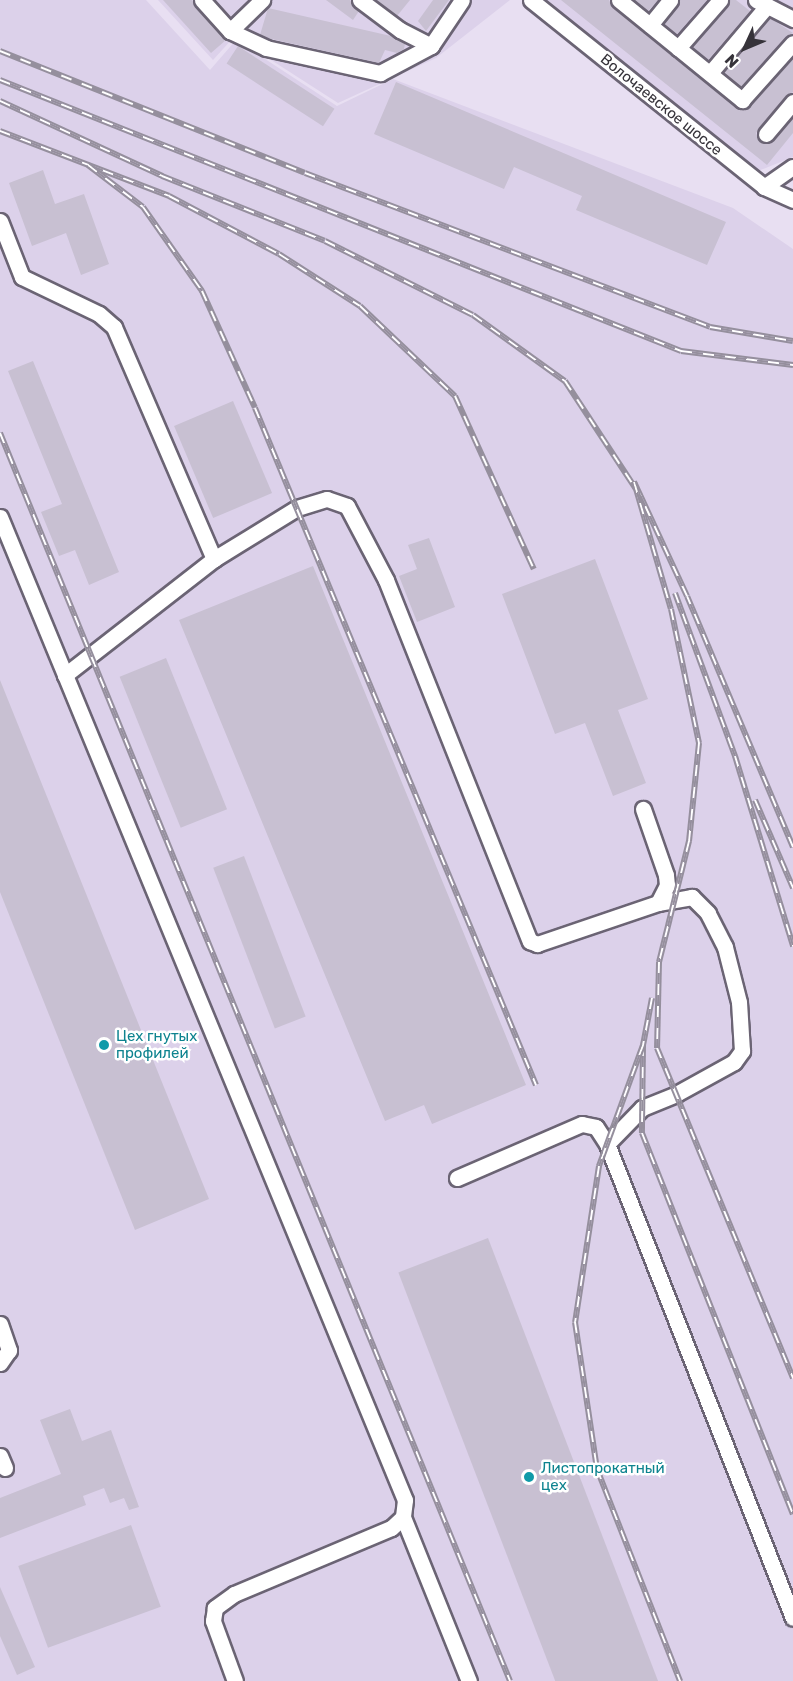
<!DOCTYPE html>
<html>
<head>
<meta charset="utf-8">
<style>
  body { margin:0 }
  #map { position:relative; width:793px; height:1681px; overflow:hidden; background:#e8dff2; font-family:Rubik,sans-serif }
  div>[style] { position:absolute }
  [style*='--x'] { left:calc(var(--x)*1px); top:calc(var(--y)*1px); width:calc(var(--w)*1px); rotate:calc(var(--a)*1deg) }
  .built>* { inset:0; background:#dcd1ea }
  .building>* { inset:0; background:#c8c0d2; transform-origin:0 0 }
  .roads { filter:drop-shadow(2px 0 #6b6474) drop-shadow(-2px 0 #6b6474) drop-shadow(0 2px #6b6474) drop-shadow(0 -2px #6b6474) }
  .minor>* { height:15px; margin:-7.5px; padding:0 7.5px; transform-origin:7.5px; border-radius:7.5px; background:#fff }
  .rail>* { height:6px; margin-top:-3px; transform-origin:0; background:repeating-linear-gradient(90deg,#fff 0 11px,#958f9d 0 22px); box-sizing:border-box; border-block:2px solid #958f9d }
  .dots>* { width:16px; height:16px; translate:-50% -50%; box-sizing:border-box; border:3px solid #fff; border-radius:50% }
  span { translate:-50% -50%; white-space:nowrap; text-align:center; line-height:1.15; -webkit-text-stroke:5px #fff; paint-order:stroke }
  .street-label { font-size:15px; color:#36333a }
  .culture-label { font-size:15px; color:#0d838f }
  .left { translate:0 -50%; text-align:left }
  .north { position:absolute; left:715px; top:18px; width:60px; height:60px; -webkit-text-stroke:4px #fff; paint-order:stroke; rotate:226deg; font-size:16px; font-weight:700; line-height:24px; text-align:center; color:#36333a }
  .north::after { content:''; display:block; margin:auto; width:21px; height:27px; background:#36333a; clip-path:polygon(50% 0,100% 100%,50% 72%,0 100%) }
</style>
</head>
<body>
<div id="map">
  <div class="built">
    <div style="clip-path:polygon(0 0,146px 0,210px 70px,236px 40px,337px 106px,393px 79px,733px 208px,793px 249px,793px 1681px,0 1681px)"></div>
    <div style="clip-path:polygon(158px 0,510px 0,436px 58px,338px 103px,237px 38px,233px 38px,213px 60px)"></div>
    <div style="clip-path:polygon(545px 0,793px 0,793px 157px,758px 171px)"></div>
  </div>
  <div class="building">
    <div style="clip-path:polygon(163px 0,192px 0,226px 40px,211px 53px)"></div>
    <div style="clip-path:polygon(326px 0,350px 0,359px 11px,353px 20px)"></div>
    <div style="clip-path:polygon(376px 0,410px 0,397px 16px)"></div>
    <div style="clip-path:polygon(433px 0,449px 0,426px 31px,418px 21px)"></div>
    <div style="clip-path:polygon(561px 0,609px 0,613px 8px,740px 109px,749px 106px,793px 58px,793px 92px,786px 96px,756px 133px,760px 142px,770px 143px,793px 117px,793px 133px,767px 165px)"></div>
    <div style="clip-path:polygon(634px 0,658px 0,648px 11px)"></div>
    <div style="clip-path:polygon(680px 0,707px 0,677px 34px,664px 24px)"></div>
    <div style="clip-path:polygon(730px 0,736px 0,750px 11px,708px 60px,692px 47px)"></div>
    <div style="clip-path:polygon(268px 8px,391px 36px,405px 44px,404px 49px,397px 53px,385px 50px,379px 63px,267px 38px,260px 35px)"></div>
    <div style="clip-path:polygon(770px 18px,793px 33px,786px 36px,741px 87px,723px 72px)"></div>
    <div style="left:238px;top:46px;width:115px;height:21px;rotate:33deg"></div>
    <div style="clip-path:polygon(396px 82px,726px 222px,707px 265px,576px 210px,582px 196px,514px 167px,504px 189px,374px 134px)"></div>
    <div style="clip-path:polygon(43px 170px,55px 204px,84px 194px,109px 264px,81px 275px,66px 233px,32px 246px,9px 183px)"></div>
    <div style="clip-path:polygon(33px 361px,119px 572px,89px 585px,75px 550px,59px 556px,41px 512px,62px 504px,8px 371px)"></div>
    <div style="left:233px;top:401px;width:100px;height:64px;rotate:67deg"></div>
    <div style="clip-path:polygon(429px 538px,455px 607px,417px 622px,399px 576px,417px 569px,408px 545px)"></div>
    <div style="clip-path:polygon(595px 559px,648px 699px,618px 710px,646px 783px,613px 796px,585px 723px,555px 734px,502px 594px)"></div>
    <div style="clip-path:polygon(313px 566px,526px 1085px,432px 1124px,424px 1105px,385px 1121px,179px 620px)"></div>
    <div style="left:166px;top:658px;width:163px;height:50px;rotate:68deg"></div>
    <div style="clip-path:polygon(0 680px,209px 1199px,135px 1230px,0 892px)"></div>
    <div style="left:244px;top:856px;width:172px;height:33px;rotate:69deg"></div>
    <div style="left:488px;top:1238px;width:475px;height:96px;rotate:69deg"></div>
    <div style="clip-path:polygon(70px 1409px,82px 1441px,111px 1430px,139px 1507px,129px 1510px,124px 1498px,110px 1503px,104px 1488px,83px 1496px,86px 1505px,0 1538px,0 1498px,61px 1474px,40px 1420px)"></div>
    <div style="left:131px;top:1525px;width:87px;height:120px;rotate:70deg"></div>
    <div style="clip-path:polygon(0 1587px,35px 1667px,17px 1675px,0 1636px)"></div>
  </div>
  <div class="roads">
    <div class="minor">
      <div style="--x:202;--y:0;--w:42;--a:47.9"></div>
      <div style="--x:230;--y:31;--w:45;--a:-44.1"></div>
      <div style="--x:360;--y:0;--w:50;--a:36.9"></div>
      <div style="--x:400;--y:30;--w:35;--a:27"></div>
      <div style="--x:431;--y:46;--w:55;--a:-56"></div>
      <div style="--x:531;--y:0;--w:299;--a:38.7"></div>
      <div style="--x:764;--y:187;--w:32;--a:24"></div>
      <div style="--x:619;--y:0;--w:159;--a:39.1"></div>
      <div style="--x:742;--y:100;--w:76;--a:-48.2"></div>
      <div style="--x:756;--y:0;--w:42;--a:27.2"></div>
      <div style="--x:650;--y:25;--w:32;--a:-51"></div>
      <div style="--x:230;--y:31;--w:40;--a:25"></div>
      <div style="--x:266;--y:48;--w:117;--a:12.4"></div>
      <div style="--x:380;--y:73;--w:58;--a:-27.9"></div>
      <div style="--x:678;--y:48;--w:64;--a:-48.8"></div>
      <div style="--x:710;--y:73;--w:88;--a:-49.6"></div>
      <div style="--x:766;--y:134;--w:42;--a:-49.8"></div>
      <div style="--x:764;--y:187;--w:35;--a:-35"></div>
      <div style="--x:0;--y:221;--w:60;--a:68.6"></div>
      <div style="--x:22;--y:277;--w:85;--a:25.7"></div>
      <div style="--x:99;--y:314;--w:20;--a:41"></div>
      <div style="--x:114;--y:327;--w:253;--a:66.7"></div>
      <div style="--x:214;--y:559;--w:189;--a:142.1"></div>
      <div style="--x:0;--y:517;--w:1063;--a:67.61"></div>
      <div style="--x:405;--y:1500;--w:17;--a:97"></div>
      <div style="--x:403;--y:1517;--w:16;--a:137"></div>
      <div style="--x:391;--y:1528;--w:170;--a:157.2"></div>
      <div style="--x:234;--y:1594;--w:24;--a:144"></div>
      <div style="--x:215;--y:1608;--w:13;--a:99"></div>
      <div style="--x:213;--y:1621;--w:64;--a:69.9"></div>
      <div style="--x:214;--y:559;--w:97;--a:-31.6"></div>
      <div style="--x:297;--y:508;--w:31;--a:-17"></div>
      <div style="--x:327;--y:499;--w:21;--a:19"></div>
      <div style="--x:347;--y:506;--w:84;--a:62.2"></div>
      <div style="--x:386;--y:580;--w:389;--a:68.3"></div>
      <div style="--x:530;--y:941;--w:8;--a:23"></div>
      <div style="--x:537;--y:944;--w:128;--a:-18.7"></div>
      <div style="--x:658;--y:903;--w:20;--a:-63"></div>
      <div style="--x:667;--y:885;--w:10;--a:-96"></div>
      <div style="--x:666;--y:875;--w:70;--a:-109.2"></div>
      <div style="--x:607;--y:1144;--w:50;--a:-45.8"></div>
      <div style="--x:642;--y:1108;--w:37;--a:-22"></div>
      <div style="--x:676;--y:1094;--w:66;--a:-28.9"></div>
      <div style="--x:734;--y:1062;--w:14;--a:-54"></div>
      <div style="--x:742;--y:1051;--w:49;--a:-93.5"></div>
      <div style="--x:739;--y:1002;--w:57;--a:-104.3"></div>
      <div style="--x:725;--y:947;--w:38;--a:-117"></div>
      <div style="--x:708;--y:913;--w:23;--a:-135"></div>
      <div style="--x:692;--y:897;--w:35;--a:170"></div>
      <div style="--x:457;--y:1178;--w:136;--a:-23.4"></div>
      <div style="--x:582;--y:1124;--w:14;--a:12"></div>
      <div style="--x:596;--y:1127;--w:20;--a:57"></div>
      <div style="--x:607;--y:1144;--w:509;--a:68.57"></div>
      <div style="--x:0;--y:1324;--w:28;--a:71"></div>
      <div style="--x:9;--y:1350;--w:16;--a:125"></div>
      <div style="--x:0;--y:1456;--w:13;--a:67"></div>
      <div style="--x:403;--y:1517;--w:177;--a:68.1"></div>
    </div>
  </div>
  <div class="rail">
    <div style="--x:0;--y:51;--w:328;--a:21.8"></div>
    <div style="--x:305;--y:173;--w:433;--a:20.8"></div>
    <div style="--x:710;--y:327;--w:84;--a:9.6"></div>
    <div style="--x:0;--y:80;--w:733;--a:21.7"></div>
    <div style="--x:681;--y:351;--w:113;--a:7.1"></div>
    <div style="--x:0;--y:101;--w:179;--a:24.8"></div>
    <div style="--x:162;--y:176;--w:175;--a:21.7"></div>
    <div style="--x:325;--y:241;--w:165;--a:26.6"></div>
    <div style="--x:473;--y:315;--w:113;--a:35.7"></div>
    <div style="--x:565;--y:381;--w:129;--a:56.7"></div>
    <div style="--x:0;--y:131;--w:181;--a:21"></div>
    <div style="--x:169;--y:196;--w:124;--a:27.8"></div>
    <div style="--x:279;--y:254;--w:96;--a:32.7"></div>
    <div style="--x:360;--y:306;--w:131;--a:43.5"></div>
    <div style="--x:455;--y:396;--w:190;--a:65.5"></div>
    <div style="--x:88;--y:165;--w:69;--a:37.4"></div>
    <div style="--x:143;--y:207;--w:103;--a:54.9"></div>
    <div style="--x:202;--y:291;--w:128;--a:65.6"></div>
    <div style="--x:255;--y:408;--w:733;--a:67.46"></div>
    <div style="--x:0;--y:433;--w:1348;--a:67.77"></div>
    <div style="--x:675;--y:593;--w:174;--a:69.8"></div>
    <div style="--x:735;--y:756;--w:199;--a:73"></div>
    <div style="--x:755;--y:800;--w:96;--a:66.6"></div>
    <div style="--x:793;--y:847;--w:272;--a:-112.9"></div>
    <div style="--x:687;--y:596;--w:126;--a:-114.9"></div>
    <div style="--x:634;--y:482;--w:132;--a:73.8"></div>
    <div style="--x:671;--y:609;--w:137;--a:78.2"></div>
    <div style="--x:699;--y:743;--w:99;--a:95.8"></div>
    <div style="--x:689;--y:841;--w:125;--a:103.9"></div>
    <div style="--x:659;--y:962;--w:86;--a:91.3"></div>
    <div style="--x:657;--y:1048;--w:357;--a:67.6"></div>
    <div style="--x:652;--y:998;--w:48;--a:100.8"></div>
    <div style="--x:643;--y:1045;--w:88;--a:90.7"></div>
    <div style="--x:642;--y:1133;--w:410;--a:68.4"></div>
    <div style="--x:643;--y:1045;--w:129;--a:110"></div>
    <div style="--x:599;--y:1166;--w:158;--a:98.7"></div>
    <div style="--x:575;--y:1322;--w:149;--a:81.5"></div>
    <div style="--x:597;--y:1469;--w:228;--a:68.6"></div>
  </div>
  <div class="dots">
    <div style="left:104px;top:1045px;background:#0f9aa8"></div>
    <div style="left:529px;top:1477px;background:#0f9aa8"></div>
  </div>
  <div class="street-label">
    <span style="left:661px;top:105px;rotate:39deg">Волочаевское шоссе</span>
  </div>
  <div class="culture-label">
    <span class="left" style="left:116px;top:1045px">Цех гнутых<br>профилей</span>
    <span class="left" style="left:541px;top:1477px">Листопрокатный<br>цех</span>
  </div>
  <div class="north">N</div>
</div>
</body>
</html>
